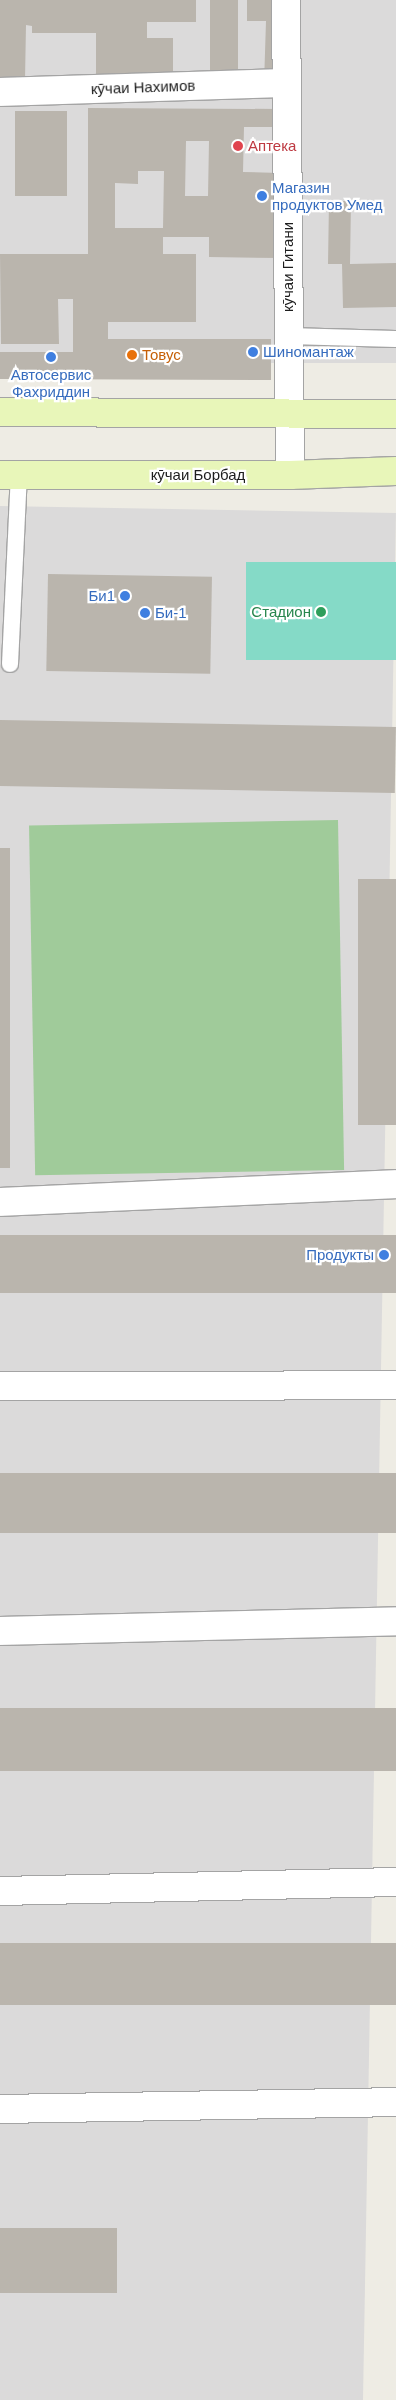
<!DOCTYPE html>
<html>
<head>
<meta charset="utf-8">
<style>
  body { margin:0 }
  #map { position:relative; width:396px; height:2400px; overflow:hidden; background:#eeece4; font-family:Helvetica,sans-serif }
  div>[style] { position:absolute }
  [style*='--x'] { left:calc(var(--x)*1px); top:calc(var(--y)*1px); width:calc(var(--w)*1px); rotate:calc(var(--a)*1deg) }
  .residential>* { inset:0; background:#dbdada; transform-origin:0 0 }
  .forest>* { inset:0; background:#a0cb9a; transform-origin:0 0 }
  .pitch>* { inset:0; background:#85dac7; transform-origin:0 0 }
  .building>* { inset:0; background:#bab5ad; transform-origin:0 0 }
  .roads { filter:drop-shadow(1px 0 #a4a4a4) drop-shadow(-1px 0 #a4a4a4) drop-shadow(0 1px #a4a4a4) drop-shadow(0 -1px #a4a4a4) }
  .service>* { height:16px; margin:-8px; padding:0 8px; transform-origin:8px; border-radius:8px; background:#fff }
  .minor>* { height:28px; margin:-14px; padding:0 14px; transform-origin:14px; border-radius:14px; background:#fff }
  .secondary>* { height:28px; margin:-14px; padding:0 14px; transform-origin:14px; border-radius:14px; background:#e8f6b9 }
  .dots>* { width:14px; height:14px; translate:-50% -50%; box-sizing:border-box; border:2px solid #fff; border-radius:50% }
  span { translate:-50% -50%; white-space:nowrap; text-align:center; line-height:1.15; -webkit-text-stroke:4.5px #fff; paint-order:stroke }
  .street-label { font-size:15px; color:#1d1d1d }
  .health-label { font-size:15px; color:#be3a42 }
  .left { translate:0 -50%; text-align:left }
  .shop-label { font-size:15px; color:#366cbe }
  .right { translate:-100% -50%; text-align:right }
  .food-label { font-size:15px; color:#c56008 }
  .leisure-label { font-size:15px; color:#27864d }
</style>
</head>
<body>
<div id="map">
  <div class="residential">
    <div style="left:0;top:0;width:396px;height:363px"></div>
    <div style="left:0;top:506px;width:396px;height:1894px;rotate:1deg"></div>
  </div>
  <div class="forest">
    <div style="left:338px;top:820px;width:350px;height:309px;rotate:89deg"></div>
  </div>
  <div class="pitch">
    <div style="left:246px;top:562px;width:150px;height:98px"></div>
  </div>
  <div class="building">
    <div style="clip-path:polygon(0 0,196px 0,196px 22px,147px 22px,147px 38px,173px 38px,173px 82px,96px 82px,96px 33px,32px 33px,32px 26px,26px 25px,25px 80px,0 80px)"></div>
    <div style="left:210px;top:0;width:28px;height:76px"></div>
    <div style="clip-path:polygon(247px 0,276px 0,279px 84px,264px 84px,266px 21px,247px 21px)"></div>
    <div style="clip-path:polygon(evenodd,88px 108px,279px 109px,279px 127px,244px 127px,243px 172px,280px 173px,280px 258px,209px 257px,209px 237px,163px 237px,163px 254px,196px 254px,196px 322px,108px 322px,108px 339px,271px 339px,271px 380px,0 379px,0 352px,73px 352px,73px 299px,58px 299px,59px 344px,1px 344px,0 254px,88px 254px,88px 108px,186px 141px,209px 141px,208px 196px,185px 196px,186px 141px,88px 108px,138px 171px,164px 171px,163px 228px,115px 228px,115px 183px,138px 184px,138px 171px)"></div>
    <div style="left:15px;top:111px;width:52px;height:85px"></div>
    <div style="clip-path:polygon(329px 201px,351px 201px,350px 264px,396px 263px,396px 307px,343px 308px,342px 264px,328px 264px)"></div>
    <div style="left:48px;top:574px;width:164px;height:97px;rotate:1deg"></div>
    <div style="left:0;top:720px;width:396px;height:66px;rotate:1deg"></div>
    <div style="left:0;top:848px;width:10px;height:320px"></div>
    <div style="left:396px;top:879px;width:246px;height:38px;rotate:90deg"></div>
    <div style="left:0;top:1235px;width:396px;height:58px"></div>
    <div style="left:0;top:1473px;width:396px;height:60px"></div>
    <div style="left:0;top:1708px;width:396px;height:63px"></div>
    <div style="left:396px;top:1943px;width:62px;height:396px;rotate:90deg"></div>
    <div style="left:117px;top:2228px;width:65px;height:117px;rotate:90deg"></div>
  </div>
  <div class="roads">
    <div class="service">
      <div style="--x:288;--y:336;--w:108;--a:1.6"></div>
      <div style="--x:10;--y:664;--w:189;--a:-87.3"></div>
    </div>
    <div class="minor">
      <div style="--x:286;--y:0;--w:475;--a:89.5"></div>
      <div style="--x:0;--y:92;--w:286;--a:-1.8"></div>
      <div style="--x:0;--y:1202;--w:396;--a:-2.6"></div>
      <div style="--x:0;--y:1386;--w:396;--a:-0.1"></div>
      <div style="--x:0;--y:1631;--w:396;--a:-1.4"></div>
      <div style="--x:0;--y:1891;--w:396;--a:-1.3"></div>
      <div style="--x:0;--y:2109;--w:396;--a:-1"></div>
    </div>
    <div class="secondary">
      <div style="--x:0;--y:412;--w:396;--a:0.3"></div>
      <div style="--x:0;--y:475;--w:290;--a:0"></div>
      <div style="--x:290;--y:475;--w:106;--a:-2.2"></div>
    </div>
  </div>
  <div class="dots">
    <div style="left:238px;top:146px;background:#e0444e"></div>
    <div style="left:262px;top:196px;background:#3f7fe0"></div>
    <div style="left:253px;top:352px;background:#3f7fe0"></div>
    <div style="left:132px;top:355px;background:#e8710a"></div>
    <div style="left:51px;top:357px;background:#3f7fe0"></div>
    <div style="left:125px;top:596px;background:#3f7fe0"></div>
    <div style="left:321px;top:612px;background:#2e9e5b"></div>
    <div style="left:145px;top:613px;background:#3f7fe0"></div>
    <div style="left:384px;top:1255px;background:#3f7fe0"></div>
  </div>
  <div class="street-label">
    <span style="left:143px;top:87px;rotate:-2deg">кӯчаи Нахимов</span>
    <span style="left:288px;top:267px;rotate:-90deg">кӯчаи Гитани</span>
    <span style="left:198px;top:475px">кӯчаи Борбад</span>
  </div>
  <div class="health-label">
    <span class="left" style="left:248px;top:146px">Аптека</span>
  </div>
  <div class="shop-label">
    <span class="left" style="left:272px;top:196px">Магазин<br>продуктов Умед</span>
    <span class="left" style="left:263px;top:352px">Шиномантаж</span>
    <span style="left:51px;top:383px">Автосервис<br>Фахриддин</span>
    <span class="right" style="left:115px;top:596px">Би1</span>
    <span class="left" style="left:155px;top:613px">Би-1</span>
    <span class="right" style="left:374px;top:1255px">Продукты</span>
  </div>
  <div class="food-label">
    <span class="left" style="left:142px;top:355px">Товус</span>
  </div>
  <div class="leisure-label">
    <span class="right" style="left:311px;top:612px">Стадион</span>
  </div>
</div>
</body>
</html>
